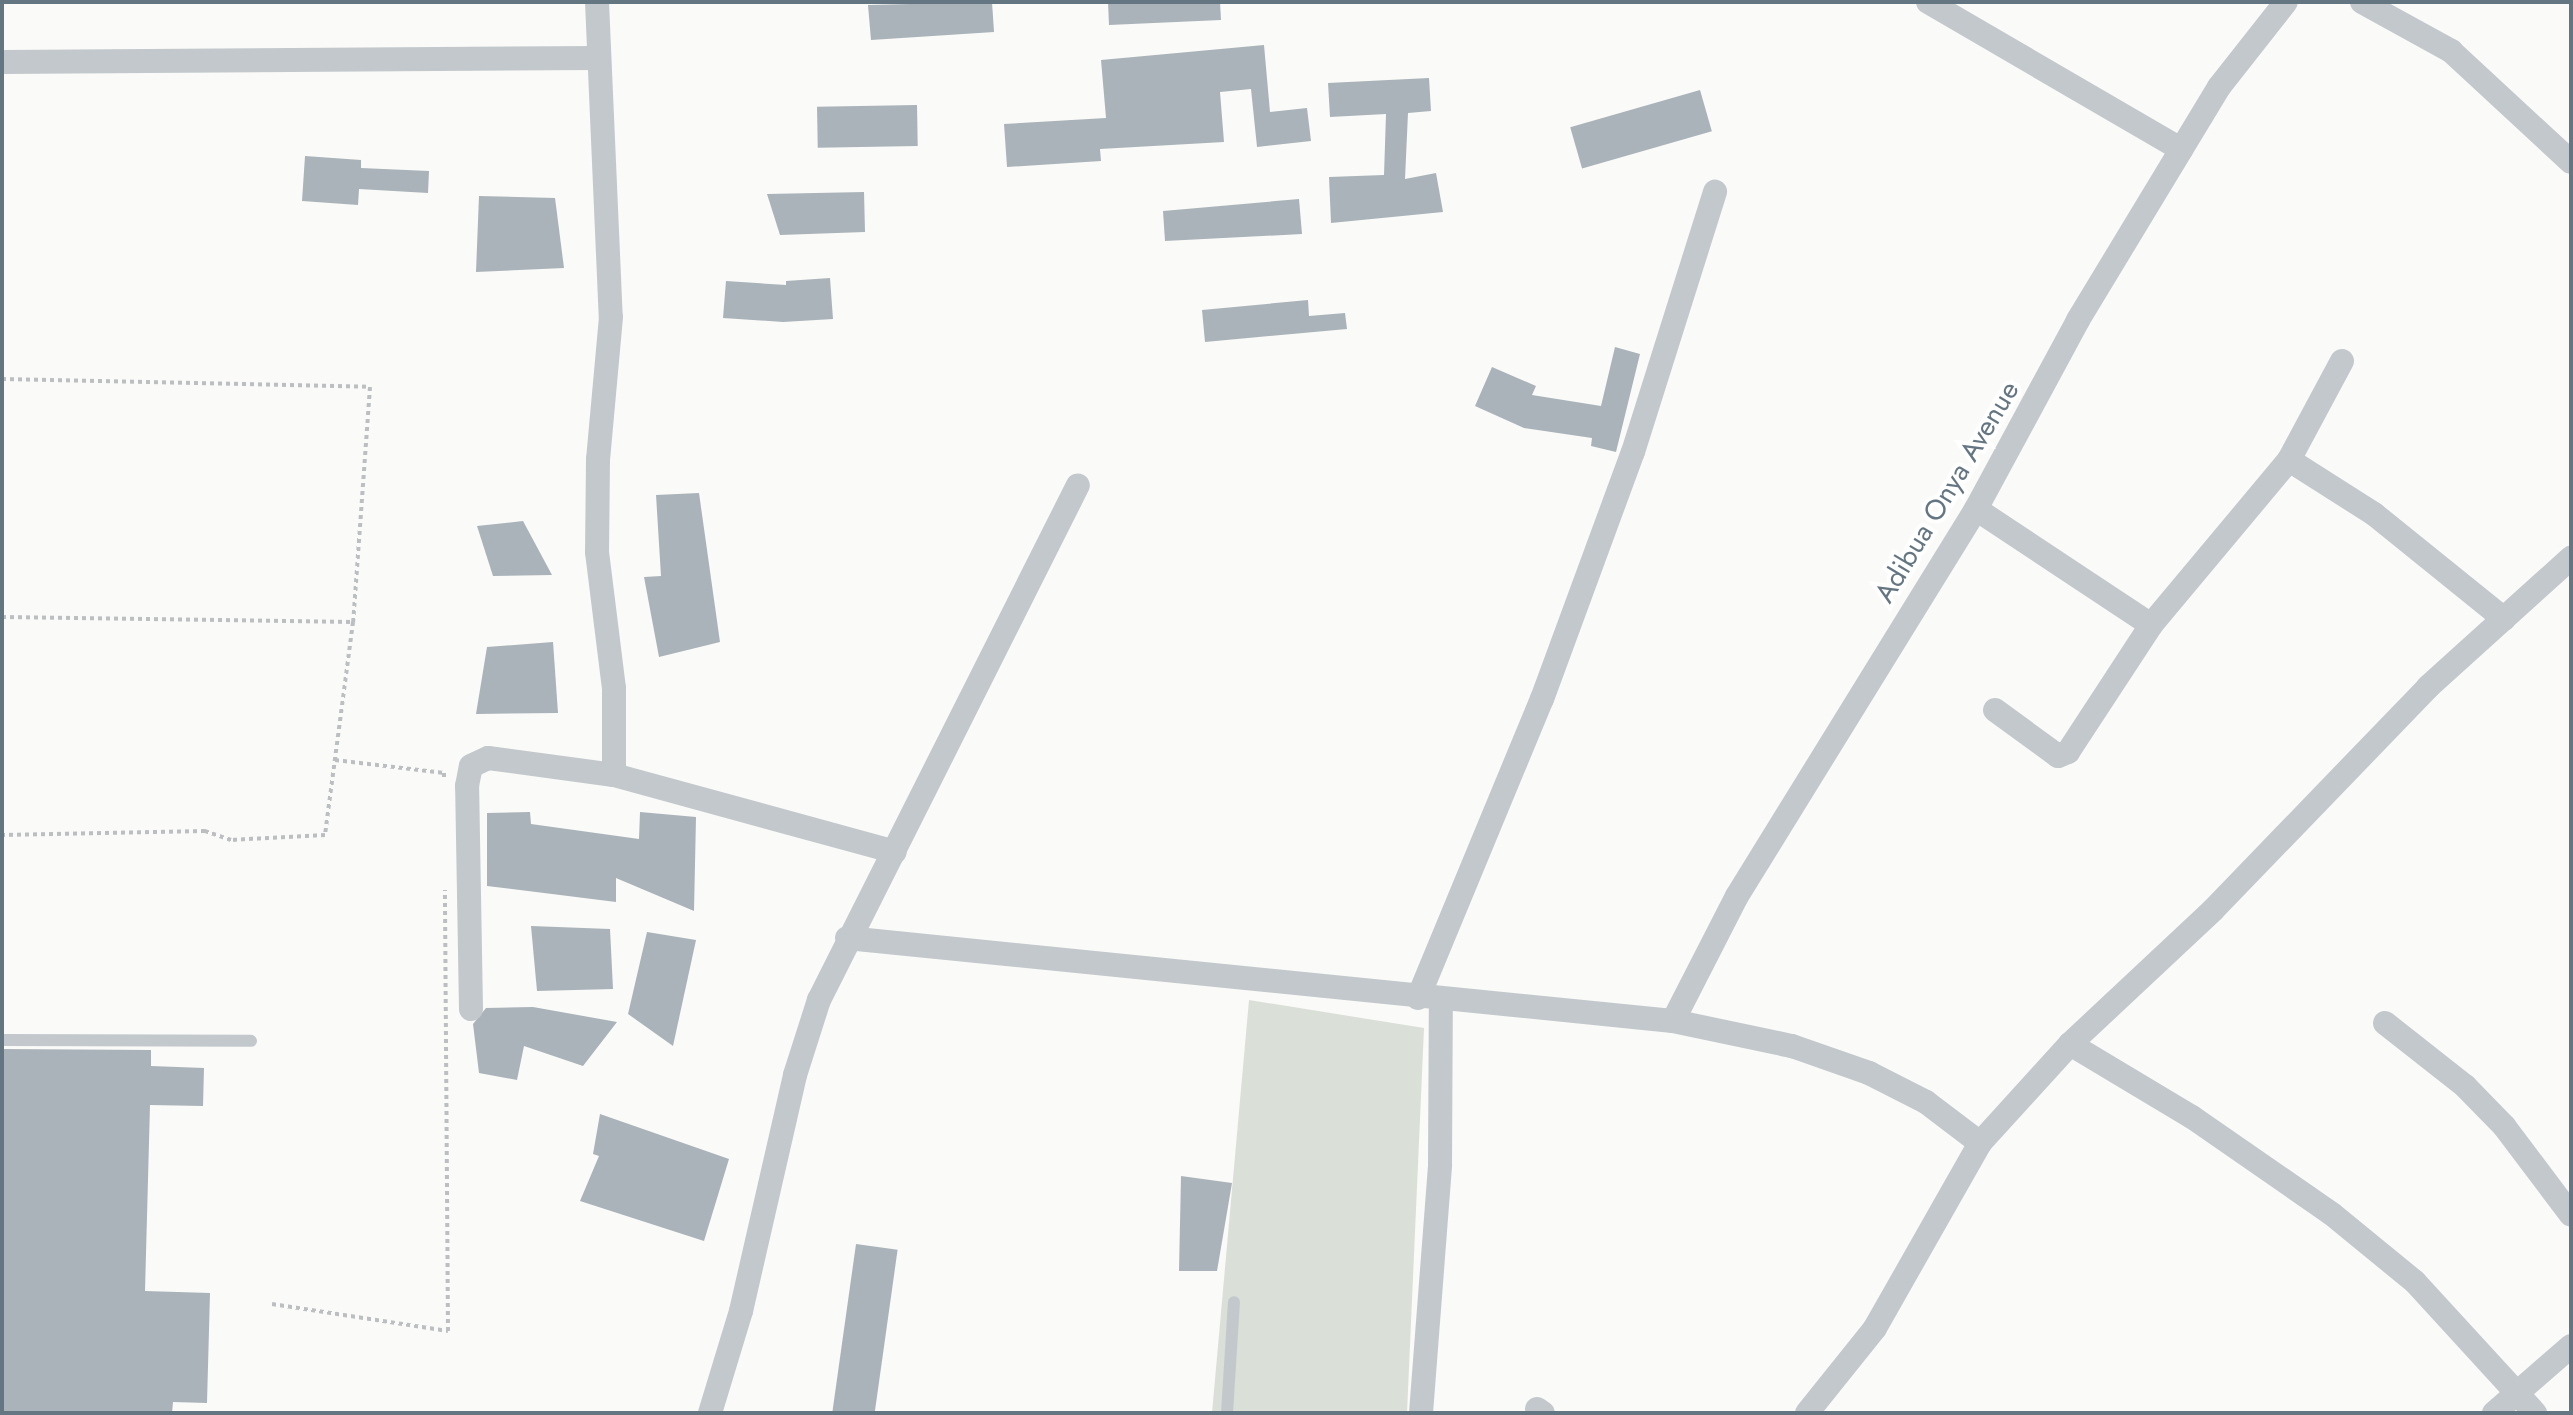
<!DOCTYPE html>
<html>
<head>
<meta charset="utf-8">
<style>
  body { margin:0 }
  #map { position:relative; width:2573px; height:1415px; overflow:hidden; background:#fafaf8; font-family:Jost,sans-serif }
  div>[style] { position:absolute }
  [style*='--x'] { left:calc(var(--x)*1px); top:calc(var(--y)*1px); width:calc(var(--w)*1px); rotate:calc(var(--a)*1deg) }
  .green>* { inset:0; background:#dadfd7 }
  .building>* { inset:0; background:#aab3b9; transform-origin:0 0 }
  .path>* { height:4px; margin-top:-2px; transform-origin:0; background:repeating-linear-gradient(90deg,#bbbfc2 0 4px,transparent 0 8px) }
  .lane>* { height:12px; margin:-6px; padding:0 6px; transform-origin:6px; border-radius:6px; background:#c3c8cc }
  .street>* { height:24px; margin:-12px; padding:0 12px; transform-origin:12px; border-radius:12px; background:#c3c8cc }
  span { translate:-50% -50%; white-space:nowrap; text-align:center; line-height:1.15; -webkit-text-stroke:8px #fff; paint-order:stroke }
  .street-label { font-size:28px; color:#657683 }
  .frame { position:absolute; inset:0; border:4px solid #657683; pointer-events:none }
</style>
</head>
<body>
<div id="map">
  <div class="green">
    <div style="clip-path:polygon(1249px 1000px,1424px 1028px,1407px 1413px,1212px 1413px)"></div>
  </div>
  <div class="building">
    <div style="clip-path:polygon(992px 2px,994px 32px,871px 40px,868px 5px)"></div>
    <div style="clip-path:polygon(1108px 2px,1220px 2px,1221px 20px,1109px 25px)"></div>
    <div style="clip-path:polygon(1264px 45px,1270px 112px,1307px 108px,1311px 141px,1257px 147px,1251px 89px,1220px 92px,1224px 142px,1100px 149px,1101px 161px,1007px 167px,1004px 124px,1106px 118px,1101px 60px)"></div>
    <div style="clip-path:polygon(1429px 78px,1431px 111px,1408px 113px,1405px 179px,1436px 173px,1443px 212px,1331px 223px,1329px 177px,1384px 175px,1386px 114px,1330px 117px,1328px 83px)"></div>
    <div style="left:1700px;top:90px;width:43px;height:135px;rotate:74deg"></div>
    <div style="left:917px;top:105px;width:41px;height:100px;rotate:89deg"></div>
    <div style="clip-path:polygon(305px 156px,361px 160px,361px 168px,429px 171px,428px 193px,359px 189px,358px 205px,302px 201px)"></div>
    <div style="clip-path:polygon(864px 192px,865px 232px,780px 235px,767px 194px)"></div>
    <div style="clip-path:polygon(479px 196px,555px 198px,564px 268px,476px 272px)"></div>
    <div style="clip-path:polygon(1299px 199px,1302px 234px,1165px 241px,1163px 211px)"></div>
    <div style="clip-path:polygon(830px 278px,833px 319px,783px 322px,723px 318px,726px 281px,786px 285px,786px 281px)"></div>
    <div style="clip-path:polygon(1308px 300px,1309px 316px,1345px 313px,1347px 329px,1205px 342px,1202px 310px)"></div>
    <div style="clip-path:polygon(1615px 347px,1640px 354px,1616px 452px,1591px 446px,1592px 438px,1524px 428px,1475px 406px,1492px 367px,1536px 386px,1532px 395px,1601px 406px)"></div>
    <div style="clip-path:polygon(699px 493px,720px 642px,659px 657px,644px 577px,661px 576px,656px 495px)"></div>
    <div style="clip-path:polygon(523px 521px,552px 575px,493px 576px,477px 526px)"></div>
    <div style="clip-path:polygon(553px 642px,558px 713px,476px 714px,487px 647px)"></div>
    <div style="clip-path:polygon(530px 812px,531px 824px,639px 839px,640px 812px,696px 817px,694px 911px,616px 878px,616px 902px,487px 886px,487px 813px)"></div>
    <div style="clip-path:polygon(531px 926px,610px 929px,613px 989px,537px 991px)"></div>
    <div style="clip-path:polygon(647px 932px,696px 940px,673px 1046px,628px 1014px)"></div>
    <div style="clip-path:polygon(533px 1007px,617px 1022px,583px 1066px,524px 1046px,517px 1080px,479px 1073px,473px 1024px,486px 1008px)"></div>
    <div style="clip-path:polygon(2px 1049px,151px 1050px,151px 1066px,204px 1068px,203px 1106px,150px 1105px,145px 1291px,210px 1293px,207px 1403px,173px 1402px,172px 1413px,2px 1413px)"></div>
    <div style="clip-path:polygon(600px 1114px,729px 1159px,704px 1241px,580px 1201px,599px 1156px,593px 1154px)"></div>
    <div style="clip-path:polygon(1181px 1176px,1232px 1183px,1217px 1271px,1179px 1271px)"></div>
    <div style="left:856px;top:1244px;width:42px;height:171px;rotate:8deg"></div>
  </div>
  <div class="path">
    <div style="--x:2;--y:379;--w:368;--a:1.2"></div>
    <div style="--x:370;--y:387;--w:236;--a:94.1"></div>
    <div style="--x:2;--y:617;--w:351;--a:0.8"></div>
    <div style="--x:353;--y:622;--w:215;--a:97.5"></div>
    <div style="--x:325;--y:835;--w:94;--a:177"></div>
    <div style="--x:231;--y:840;--w:28;--a:-161"></div>
    <div style="--x:205;--y:831;--w:203;--a:178.9"></div>
    <div style="--x:335;--y:760;--w:110;--a:6.8"></div>
    <div style="--x:444;--y:773;--w:8;--a:90"></div>
    <div style="--x:272;--y:1304;--w:178;--a:8.7"></div>
    <div style="--x:448;--y:1331;--w:441;--a:-90.4"></div>
  </div>
  <div class="lane">
    <div style="--x:2;--y:1040;--w:249;--a:0.2"></div>
    <div style="--x:1227;--y:1413;--w:111;--a:-86.4"></div>
  </div>
  <div class="street">
    <div style="--x:597;--y:2;--w:315;--a:87.5"></div>
    <div style="--x:611;--y:317;--w:143;--a:95.2"></div>
    <div style="--x:598;--y:459;--w:93;--a:90.6"></div>
    <div style="--x:597;--y:552;--w:137;--a:82.9"></div>
    <div style="--x:614;--y:688;--w:87;--a:90"></div>
    <div style="--x:1928;--y:2;--w:293;--a:30.2"></div>
    <div style="--x:2362;--y:2;--w:102;--a:28.8"></div>
    <div style="--x:2451;--y:51;--w:163;--a:42.8"></div>
    <div style="--x:2;--y:62;--w:595;--a:-0.39"></div>
    <div style="--x:2342;--y:361;--w:112;--a:118.2"></div>
    <div style="--x:2289;--y:460;--w:101;--a:32.4"></div>
    <div style="--x:2374;--y:514;--w:167;--a:38.9"></div>
    <div style="--x:1976;--y:509;--w:210;--a:33.5"></div>
    <div style="--x:1995;--y:710;--w:78;--a:36.1"></div>
    <div style="--x:2058;--y:756;--w:11;--a:-22"></div>
    <div style="--x:2068;--y:752;--w:152;--a:-56.8"></div>
    <div style="--x:2151;--y:625;--w:215;--a:-50.1"></div>
    <div style="--x:847;--y:938;--w:830;--a:5.74"></div>
    <div style="--x:1673;--y:1021;--w:122;--a:11.9"></div>
    <div style="--x:1792;--y:1046;--w:82;--a:19.3"></div>
    <div style="--x:1869;--y:1073;--w:64;--a:27"></div>
    <div style="--x:1926;--y:1102;--w:68;--a:37.2"></div>
    <div style="--x:1418;--y:998;--w:324;--a:-67.5"></div>
    <div style="--x:1542;--y:699;--w:263;--a:-69.8"></div>
    <div style="--x:1633;--y:452;--w:273;--a:-72.5"></div>
    <div style="--x:471;--y:1009;--w:223;--a:-91"></div>
    <div style="--x:467;--y:786;--w:20;--a:-79"></div>
    <div style="--x:471;--y:766;--w:19;--a:-25"></div>
    <div style="--x:488;--y:758;--w:127;--a:7.7"></div>
    <div style="--x:614;--y:775;--w:291;--a:15.3"></div>
    <div style="--x:1673;--y:1021;--w:140;--a:-62.9"></div>
    <div style="--x:1737;--y:896;--w:455;--a:-58.3"></div>
    <div style="--x:1976;--y:509;--w:215;--a:-61.6"></div>
    <div style="--x:2078;--y:320;--w:272;--a:-58.8"></div>
    <div style="--x:2219;--y:87;--w:108;--a:-51.8"></div>
    <div style="--x:2385;--y:1023;--w:102;--a:38.2"></div>
    <div style="--x:2465;--y:1086;--w:56;--a:45.7"></div>
    <div style="--x:2504;--y:1126;--w:111;--a:53"></div>
    <div style="--x:2070;--y:1044;--w:142;--a:30.9"></div>
    <div style="--x:2192;--y:1117;--w:170;--a:34.7"></div>
    <div style="--x:2332;--y:1214;--w:107;--a:39.3"></div>
    <div style="--x:2415;--y:1282;--w:178;--a:47.5"></div>
    <div style="--x:1537;--y:1409;--w:7;--a:34"></div>
    <div style="--x:710;--y:1413;--w:107;--a:-73.1"></div>
    <div style="--x:741;--y:1311;--w:242;--a:-77.1"></div>
    <div style="--x:795;--y:1075;--w:79;--a:-72.3"></div>
    <div style="--x:819;--y:1000;--w:576;--a:-63.3"></div>
    <div style="--x:1421;--y:1413;--w:249;--a:-85.6"></div>
    <div style="--x:1440;--y:1165;--w:164;--a:-89.7"></div>
    <div style="--x:1807;--y:1413;--w:109;--a:-51.3"></div>
    <div style="--x:1875;--y:1328;--w:213;--a:-60.4"></div>
    <div style="--x:1980;--y:1143;--w:134;--a:-47.7"></div>
    <div style="--x:2070;--y:1044;--w:196;--a:-43.1"></div>
    <div style="--x:2213;--y:910;--w:310;--a:-46"></div>
    <div style="--x:2428;--y:687;--w:193;--a:-42.1"></div>
    <div style="--x:2494;--y:1413;--w:102;--a:-41"></div>
  </div>
  <div class="street-label">
    <span style="left:1947px;top:492px;rotate:-59deg">Adibua Onya Avenue</span>
  </div>
  <div class="frame"></div>
</div>
</body>
</html>
